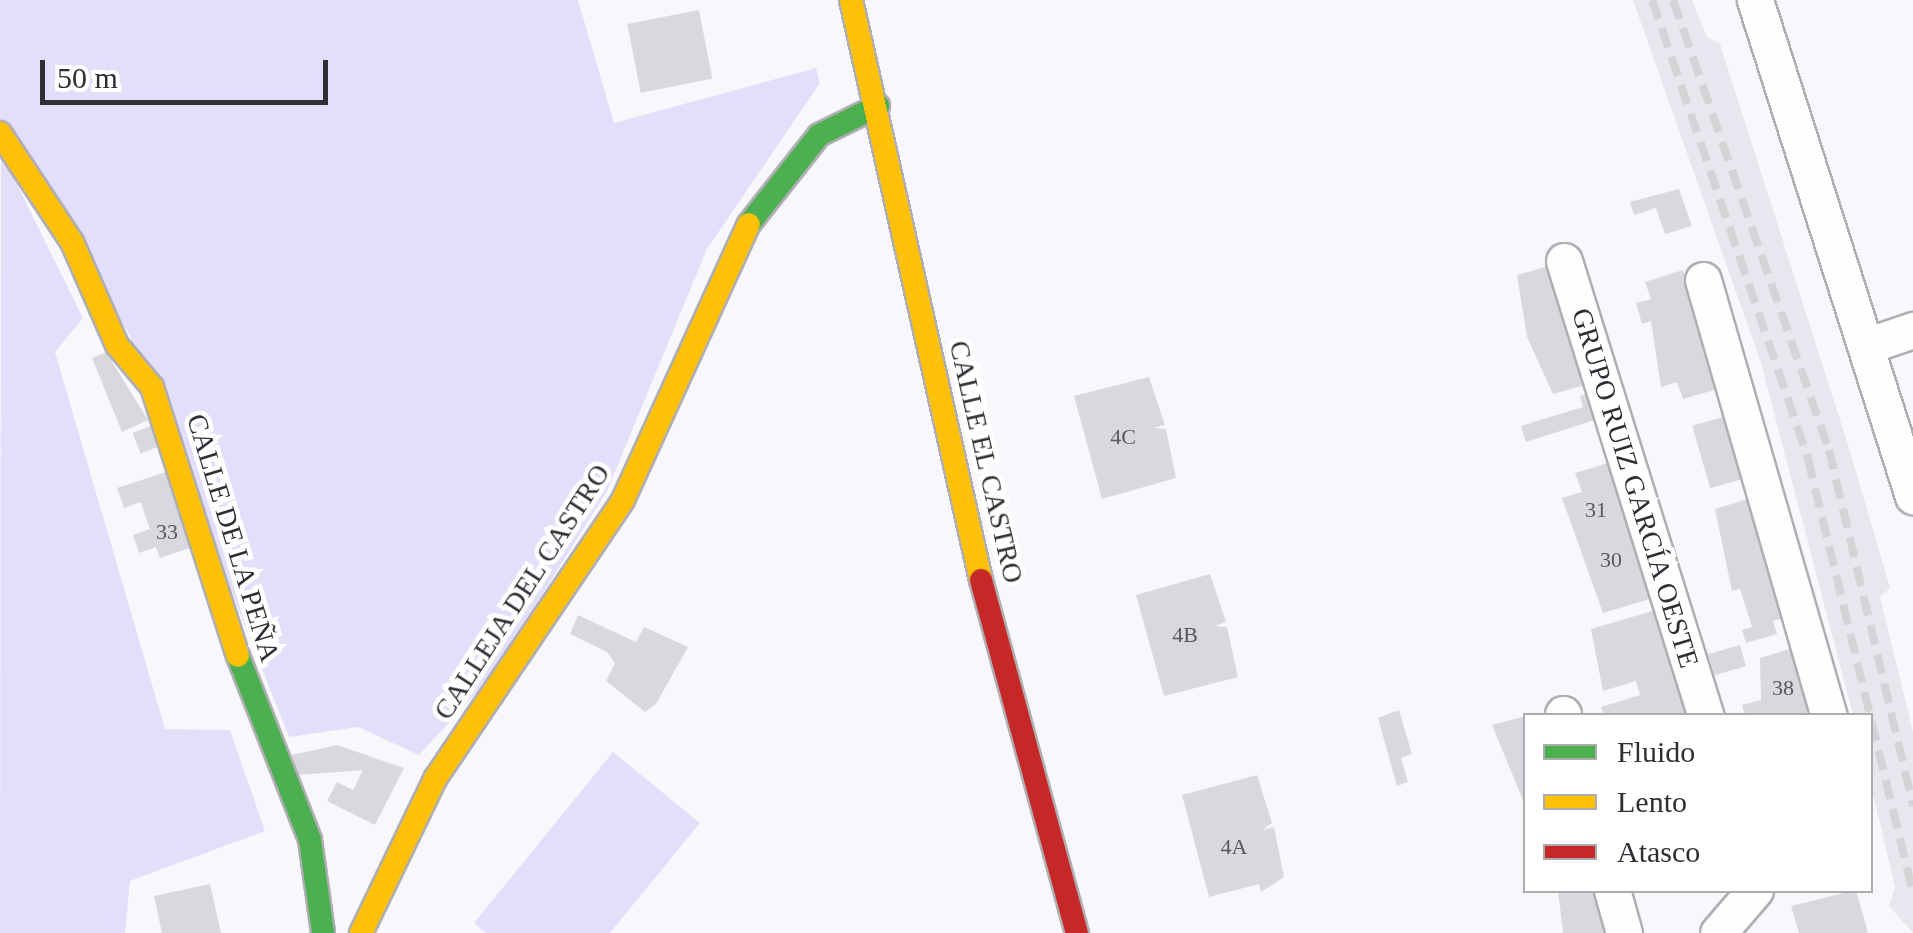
<!DOCTYPE html>
<html>
<head>
<meta charset="utf-8">
<style>
  body { margin:0 }
  #map { position:relative; width:1913px; height:933px; overflow:hidden; background:#f8f8fc; font-family:"Times New Roman",serif }
  div>[style] { position:absolute }
  [style*='--x'] { left:calc(var(--x)*1px); top:calc(var(--y)*1px); width:calc(var(--w)*1px); rotate:calc(var(--a)*1deg) }
  .built>* { inset:0; background:#e8e7ef }
  .green>* { inset:0; background:#e3dffb }
  .building>* { inset:0; background:#d9d8de; transform-origin:0 0 }
  .roads { filter:drop-shadow(2px 0 #afaeb3) drop-shadow(-2px 0 #afaeb3) drop-shadow(0 2px #afaeb3) drop-shadow(0 -2px #afaeb3) }
  .street>* { height:35px; margin:-17.5px; padding:0 17.5px; transform-origin:17.5px; border-radius:17.5px; background:#fefeff }
  .fast>* { height:22px; margin:-11px; padding:0 11px; transform-origin:11px; border-radius:11px; background:#4caf50 }
  .slow>* { height:22px; margin:-11px; padding:0 11px; transform-origin:11px; border-radius:11px; background:#ffc107 }
  .jam>* { height:22px; margin:-11px; padding:0 11px; transform-origin:11px; border-radius:11px; background:#c62828 }
  .rail>* { height:8px; margin-top:-4px; transform-origin:0; background:repeating-linear-gradient(90deg,#d4d4d6 0 20px,transparent 0 30px) }
  span { translate:-50% -50%; white-space:nowrap; text-align:center; line-height:1.15; -webkit-text-stroke:9px #fff; paint-order:stroke }
  .number-label { font-size:22px; color:#5a585f }
  .number-label span { -webkit-text-stroke-width:0 }
  .street-label { font-size:28px; color:#2f2e35 }
  .legend { position:absolute; left:1523px; top:713px; width:350px; height:180px; box-sizing:border-box; background:#fff; border:2px solid #acabae; margin:0; padding:12px 18px; list-style:none; font-size:30px; color:#2f2e35 }
  .legend li { display:flex; align-items:center; gap:20px; height:50px }
  .legend b { width:50px; border:2px solid #acabae }
  .scale { position:absolute; left:40px; top:60px; width:288px; height:45px; box-sizing:border-box; border:5px solid #2f2e35; border-top:0; padding-left:12px; font-size:30px; line-height:35px; white-space:nowrap; color:#2f2e35; -webkit-text-stroke:8px #fff; paint-order:stroke }
</style>
</head>
<body>
<div id="map">
  <div class="built">
    <div style="clip-path:polygon(1633px 0,1692px 0,1707px 37px,1720px 44px,1850px 451px,1890px 588px,1880px 597px,1913px 732px,1913px 933px,1889px 906px,1895px 887px,1871px 785px,1870px 716px,1853px 715px,1761px 363px)"></div>
  </div>
  <div class="green">
    <div style="clip-path:polygon(0 0,578px 0,614px 123px,816px 68px,820px 83px,707px 249px,607px 491px,490px 678px,419px 755px,358px 727px,289px 737px,130px 336px,0 121px)"></div>
    <div style="clip-path:polygon(1px 152px,83px 318px,55px 352px,165px 729px,230px 730px,265px 831px,130px 881px,125px 933px,0 933px)"></div>
    <div style="clip-path:polygon(613px 752px,700px 823px,610px 933px,486px 933px,474px 923px)"></div>
  </div>
  <div class="building">
    <div style="left:699px;top:10px;width:70px;height:73px;rotate:79deg"></div>
    <div style="clip-path:polygon(1679px 189px,1692px 226px,1665px 234px,1656px 208px,1634px 215px,1630px 202px)"></div>
    <div style="clip-path:polygon(1552px 265px,1588px 384px,1553px 394px,1527px 337px,1517px 275px)"></div>
    <div style="clip-path:polygon(1683px 270px,1718px 389px,1683px 399px,1677px 382px,1661px 387px,1651px 321px,1642px 324px,1636px 303px,1651px 299px,1645px 282px)"></div>
    <div style="clip-path:polygon(106px 352px,148px 420px,122px 432px,92px 358px)"></div>
    <div style="clip-path:polygon(1149px 377px,1165px 425px,1153px 428px,1166px 429px,1176px 478px,1102px 499px,1074px 396px)"></div>
    <div style="clip-path:polygon(1590px 393px,1598px 419px,1526px 442px,1521px 426px,1583px 407px,1580px 396px)"></div>
    <div style="left:1723px;top:417px;width:65px;height:32px;rotate:74deg"></div>
    <div style="left:156px;top:424px;width:22px;height:25px;rotate:69deg"></div>
    <div style="clip-path:polygon(1611px 462px,1650px 599px,1603px 613px,1562px 498px,1582px 492px,1575px 473px)"></div>
    <div style="clip-path:polygon(172px 470px,198px 545px,160px 558px,156px 547px,139px 553px,133px 535px,150px 529px,145px 515px,141px 502px,124px 508px,117px 488px)"></div>
    <div style="clip-path:polygon(1751px 498px,1787px 617px,1773px 621px,1777px 634px,1746px 643px,1742px 630px,1752px 627px,1740px 589px,1732px 591px,1715px 509px)"></div>
    <div style="clip-path:polygon(1210px 574px,1226px 622px,1215px 626px,1227px 627px,1238px 677px,1164px 696px,1136px 595px)"></div>
    <div style="clip-path:polygon(1656px 610px,1687px 716px,1604px 716px,1601px 707px,1640px 695px,1636px 681px,1603px 691px,1591px 629px)"></div>
    <div style="clip-path:polygon(578px 615px,636px 642px,644px 627px,688px 647px,656px 704px,645px 712px,606px 681px,615px 663px,607px 652px,570px 634px)"></div>
    <div style="left:1740px;top:645px;width:22px;height:33px;rotate:74deg"></div>
    <div style="clip-path:polygon(1796px 647px,1816px 716px,1745px 716px,1742px 705px,1761px 700px,1760px 658px)"></div>
    <div style="clip-path:polygon(1399px 710px,1412px 754px,1401px 758px,1408px 782px,1397px 786px,1378px 718px)"></div>
    <div style="clip-path:polygon(1526px 716px,1526px 805px,1525px 805px,1492px 725px)"></div>
    <div style="clip-path:polygon(337px 745px,404px 768px,375px 825px,327px 801px,337px 782px,353px 790px,363px 770px,298px 775px,292px 755px)"></div>
    <div style="clip-path:polygon(1257px 775px,1272px 823px,1263px 830px,1274px 827px,1284px 877px,1261px 892px,1259px 884px,1209px 897px,1182px 795px)"></div>
    <div style="clip-path:polygon(210px 884px,221px 933px,162px 933px,154px 896px)"></div>
    <div style="clip-path:polygon(1558px 890px,1597px 890px,1610px 933px,1563px 933px)"></div>
    <div style="clip-path:polygon(1856px 890px,1868px 933px,1799px 933px,1791px 906px)"></div>
  </div>
  <div class="roads">
    <div class="street">
      <div style="--x:1755;--y:0;--w:521;--a:72.33"></div>
      <div style="--x:1564;--y:261;--w:477;--a:72.7"></div>
      <div style="--x:1703;--y:280;--w:454;--a:73.9"></div>
      <div style="--x:1866;--y:346;--w:50;--a:-18.8"></div>
      <div style="--x:1563;--y:714;--w:2;--a:90"></div>
      <div style="--x:1612;--y:890;--w:45;--a:74.4"></div>
      <div style="--x:1718;--y:933;--w:57;--a:-49.3"></div>
    </div>
    <div class="fast">
      <div style="--x:749;--y:224;--w:113;--a:-51.8"></div>
      <div style="--x:819;--y:135;--w:66;--a:-26.2"></div>
      <div style="--x:238;--y:656;--w:198;--a:68.6"></div>
      <div style="--x:310;--y:840;--w:94;--a:82"></div>
    </div>
    <div class="slow">
      <div style="--x:851;--y:0;--w:594;--a:77.37"></div>
      <div style="--x:0;--y:133;--w:131;--a:56.6"></div>
      <div style="--x:72;--y:242;--w:112;--a:66.4"></div>
      <div style="--x:117;--y:345;--w:55;--a:50.2"></div>
      <div style="--x:152;--y:387;--w:282;--a:72.3"></div>
      <div style="--x:361;--y:933;--w:171;--a:-64.3"></div>
      <div style="--x:435;--y:779;--w:336;--a:-56"></div>
      <div style="--x:623;--y:500;--w:303;--a:-65.5"></div>
    </div>
    <div class="jam">
      <div style="--x:981;--y:580;--w:366;--a:74.8"></div>
    </div>
  </div>
  <div class="rail">
    <div style="--x:1652;--y:0;--w:485;--a:71.2"></div>
    <div style="--x:1808;--y:459;--w:447;--a:76.4"></div>
    <div style="--x:1673;--y:0;--w:476;--a:70.9"></div>
    <div style="--x:1829;--y:450;--w:366;--a:76.7"></div>
  </div>
  <div class="number-label">
    <span style="left:1123px;top:437px">4C</span>
    <span style="left:1596px;top:510px">31</span>
    <span style="left:167px;top:532px">33</span>
    <span style="left:1611px;top:560px">30</span>
    <span style="left:1185px;top:635px">4B</span>
    <span style="left:1783px;top:688px">38</span>
    <span style="left:1234px;top:847px">4A</span>
  </div>
  <div class="street-label">
    <span style="left:986px;top:462px;rotate:77deg">CALLE EL CASTRO</span>
    <span style="left:1635px;top:488px;rotate:73deg">GRUPO RUIZ GARCÍA OESTE</span>
    <span style="left:233px;top:538px;rotate:73deg">CALLE DE LA PEÑA</span>
    <span style="left:522px;top:592px;rotate:-57deg">CALLEJA DEL CASTRO</span>
  </div>
  <ul class="legend">
  <li><b style="height:12px;background:#4caf50"></b>Fluido</li>
  <li><b style="height:12px;background:#ffc107"></b>Lento</li>
  <li><b style="height:12px;background:#c62828"></b>Atasco</li>
  </ul>
  <div class="scale">50 m</div>
</div>
</body>
</html>
